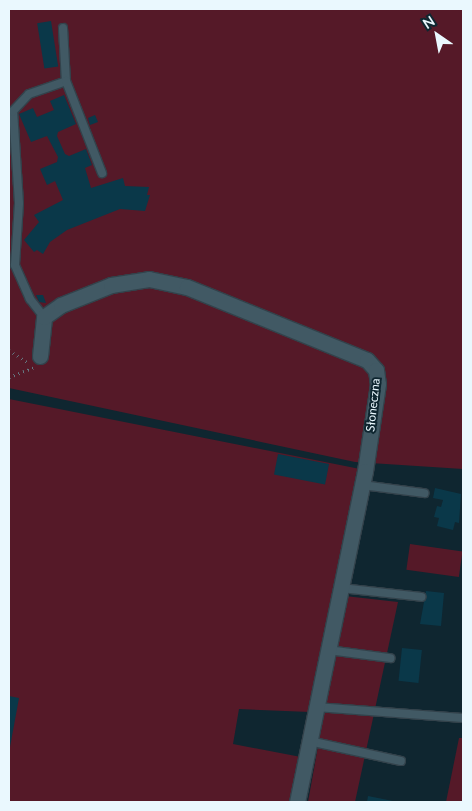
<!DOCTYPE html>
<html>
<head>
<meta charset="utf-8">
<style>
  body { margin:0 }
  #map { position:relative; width:472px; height:811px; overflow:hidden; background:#0f2630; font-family:Lato,sans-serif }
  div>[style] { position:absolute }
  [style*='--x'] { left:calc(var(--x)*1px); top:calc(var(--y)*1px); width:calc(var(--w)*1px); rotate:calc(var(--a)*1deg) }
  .green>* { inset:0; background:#551928; transform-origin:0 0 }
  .building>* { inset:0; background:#0a3849; transform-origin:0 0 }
  .path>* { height:2.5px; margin-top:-1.25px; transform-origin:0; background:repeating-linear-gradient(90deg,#657881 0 1px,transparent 0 5px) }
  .roads { filter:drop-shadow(1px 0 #33424b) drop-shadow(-1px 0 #33424b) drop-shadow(0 1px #33424b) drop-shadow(0 -1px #33424b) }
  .lane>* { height:8px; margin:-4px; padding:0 4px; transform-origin:4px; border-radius:4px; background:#415964 }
  .street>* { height:15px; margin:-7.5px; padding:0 7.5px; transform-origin:7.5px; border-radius:7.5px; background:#415964 }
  span { translate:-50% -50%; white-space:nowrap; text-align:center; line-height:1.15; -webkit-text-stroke:4px #0f2630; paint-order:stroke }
  .street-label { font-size:12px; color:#eaf8fe }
  .frame { position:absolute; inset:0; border:10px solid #eaf8fe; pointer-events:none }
  .north { position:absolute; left:412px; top:10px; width:50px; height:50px; -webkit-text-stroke:4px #0f2630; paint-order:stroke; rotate:327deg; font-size:14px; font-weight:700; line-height:20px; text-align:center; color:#eaf8fe }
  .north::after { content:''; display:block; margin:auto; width:18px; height:22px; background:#eaf8fe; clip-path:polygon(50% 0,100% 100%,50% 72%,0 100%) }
</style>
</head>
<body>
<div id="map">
  <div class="green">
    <div style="clip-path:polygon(9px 9px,463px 9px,463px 469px,355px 462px,9px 388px)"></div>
    <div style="clip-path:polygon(9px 399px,360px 469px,310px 712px,239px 709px,233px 744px,301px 757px,291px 802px,9px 802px)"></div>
    <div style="left:410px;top:544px;width:53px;height:26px;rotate:8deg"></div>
    <div style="clip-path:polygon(345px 596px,398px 602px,355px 802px,308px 802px)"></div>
    <div style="clip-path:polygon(459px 738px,463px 738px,463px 802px,446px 802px)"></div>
  </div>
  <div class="building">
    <div style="left:51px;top:21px;width:46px;height:14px;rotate:81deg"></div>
    <div style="clip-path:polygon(64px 95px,76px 124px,58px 132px,57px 136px,65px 154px,69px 156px,86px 149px,92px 165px,85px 168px,91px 188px,123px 178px,125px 186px,149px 187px,147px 195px,150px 195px,145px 211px,120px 209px,67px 230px,50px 242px,43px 254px,37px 250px,34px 252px,24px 240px,39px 222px,34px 215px,63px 200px,55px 181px,47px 185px,40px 169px,57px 162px,58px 157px,47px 136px,31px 142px,19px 114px,33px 108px,37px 117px,54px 110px,50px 101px)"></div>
    <div style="clip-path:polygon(95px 115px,98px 122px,90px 125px,88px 118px)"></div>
    <div style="clip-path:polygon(36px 295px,43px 295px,46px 303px,39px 302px)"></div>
    <div style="left:278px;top:454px;width:52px;height:21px;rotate:11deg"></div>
    <div style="clip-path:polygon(435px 488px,461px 494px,459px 523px,455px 522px,453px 530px,437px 526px,439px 518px,434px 517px,437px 506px,441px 507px,443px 500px,433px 498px)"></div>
    <div style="clip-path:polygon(426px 591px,444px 593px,441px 626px,420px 624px)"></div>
    <div style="left:402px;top:648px;width:20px;height:33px;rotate:6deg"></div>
    <div style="clip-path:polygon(9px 696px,19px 698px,10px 747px,9px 747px)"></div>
    <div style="clip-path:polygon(368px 796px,393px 801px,393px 802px,367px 802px)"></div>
  </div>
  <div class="path">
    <div style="--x:9;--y:350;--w:23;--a:34"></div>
    <div style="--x:9;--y:377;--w:26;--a:-21"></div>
  </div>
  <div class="roads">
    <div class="lane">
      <div style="--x:63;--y:28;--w:53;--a:86.8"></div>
      <div style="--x:44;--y:317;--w:23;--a:-128"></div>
      <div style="--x:30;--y:299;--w:37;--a:-114"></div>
      <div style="--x:15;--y:265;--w:62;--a:-86.3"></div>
      <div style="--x:19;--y:203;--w:92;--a:-93.7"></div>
      <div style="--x:13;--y:111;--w:23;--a:-47"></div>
      <div style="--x:29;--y:94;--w:39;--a:-19"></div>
      <div style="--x:66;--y:81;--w:99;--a:68.6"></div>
      <div style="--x:362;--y:485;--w:63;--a:7.4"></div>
      <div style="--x:341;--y:588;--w:81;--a:6.3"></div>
      <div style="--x:328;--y:650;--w:63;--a:7.4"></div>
      <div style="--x:316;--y:707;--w:147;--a:4.3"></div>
      <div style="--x:309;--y:741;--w:94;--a:12.3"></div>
    </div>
    <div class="street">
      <div style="--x:40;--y:356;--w:39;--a:-84"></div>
      <div style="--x:44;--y:317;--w:21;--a:-35"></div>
      <div style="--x:61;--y:305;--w:54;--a:-21.8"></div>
      <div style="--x:111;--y:285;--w:38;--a:-9"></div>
      <div style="--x:149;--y:279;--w:39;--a:12"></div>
      <div style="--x:187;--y:287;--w:194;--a:22.1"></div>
      <div style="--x:367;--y:360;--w:13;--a:48"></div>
      <div style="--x:376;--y:370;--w:14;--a:82"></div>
      <div style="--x:378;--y:384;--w:88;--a:98.5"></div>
      <div style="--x:365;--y:471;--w:338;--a:101.6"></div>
    </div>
  </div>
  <div class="street-label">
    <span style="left:373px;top:405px;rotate:-84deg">Słoneczna</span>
  </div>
  <div class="frame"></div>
  <div class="north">N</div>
</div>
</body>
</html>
